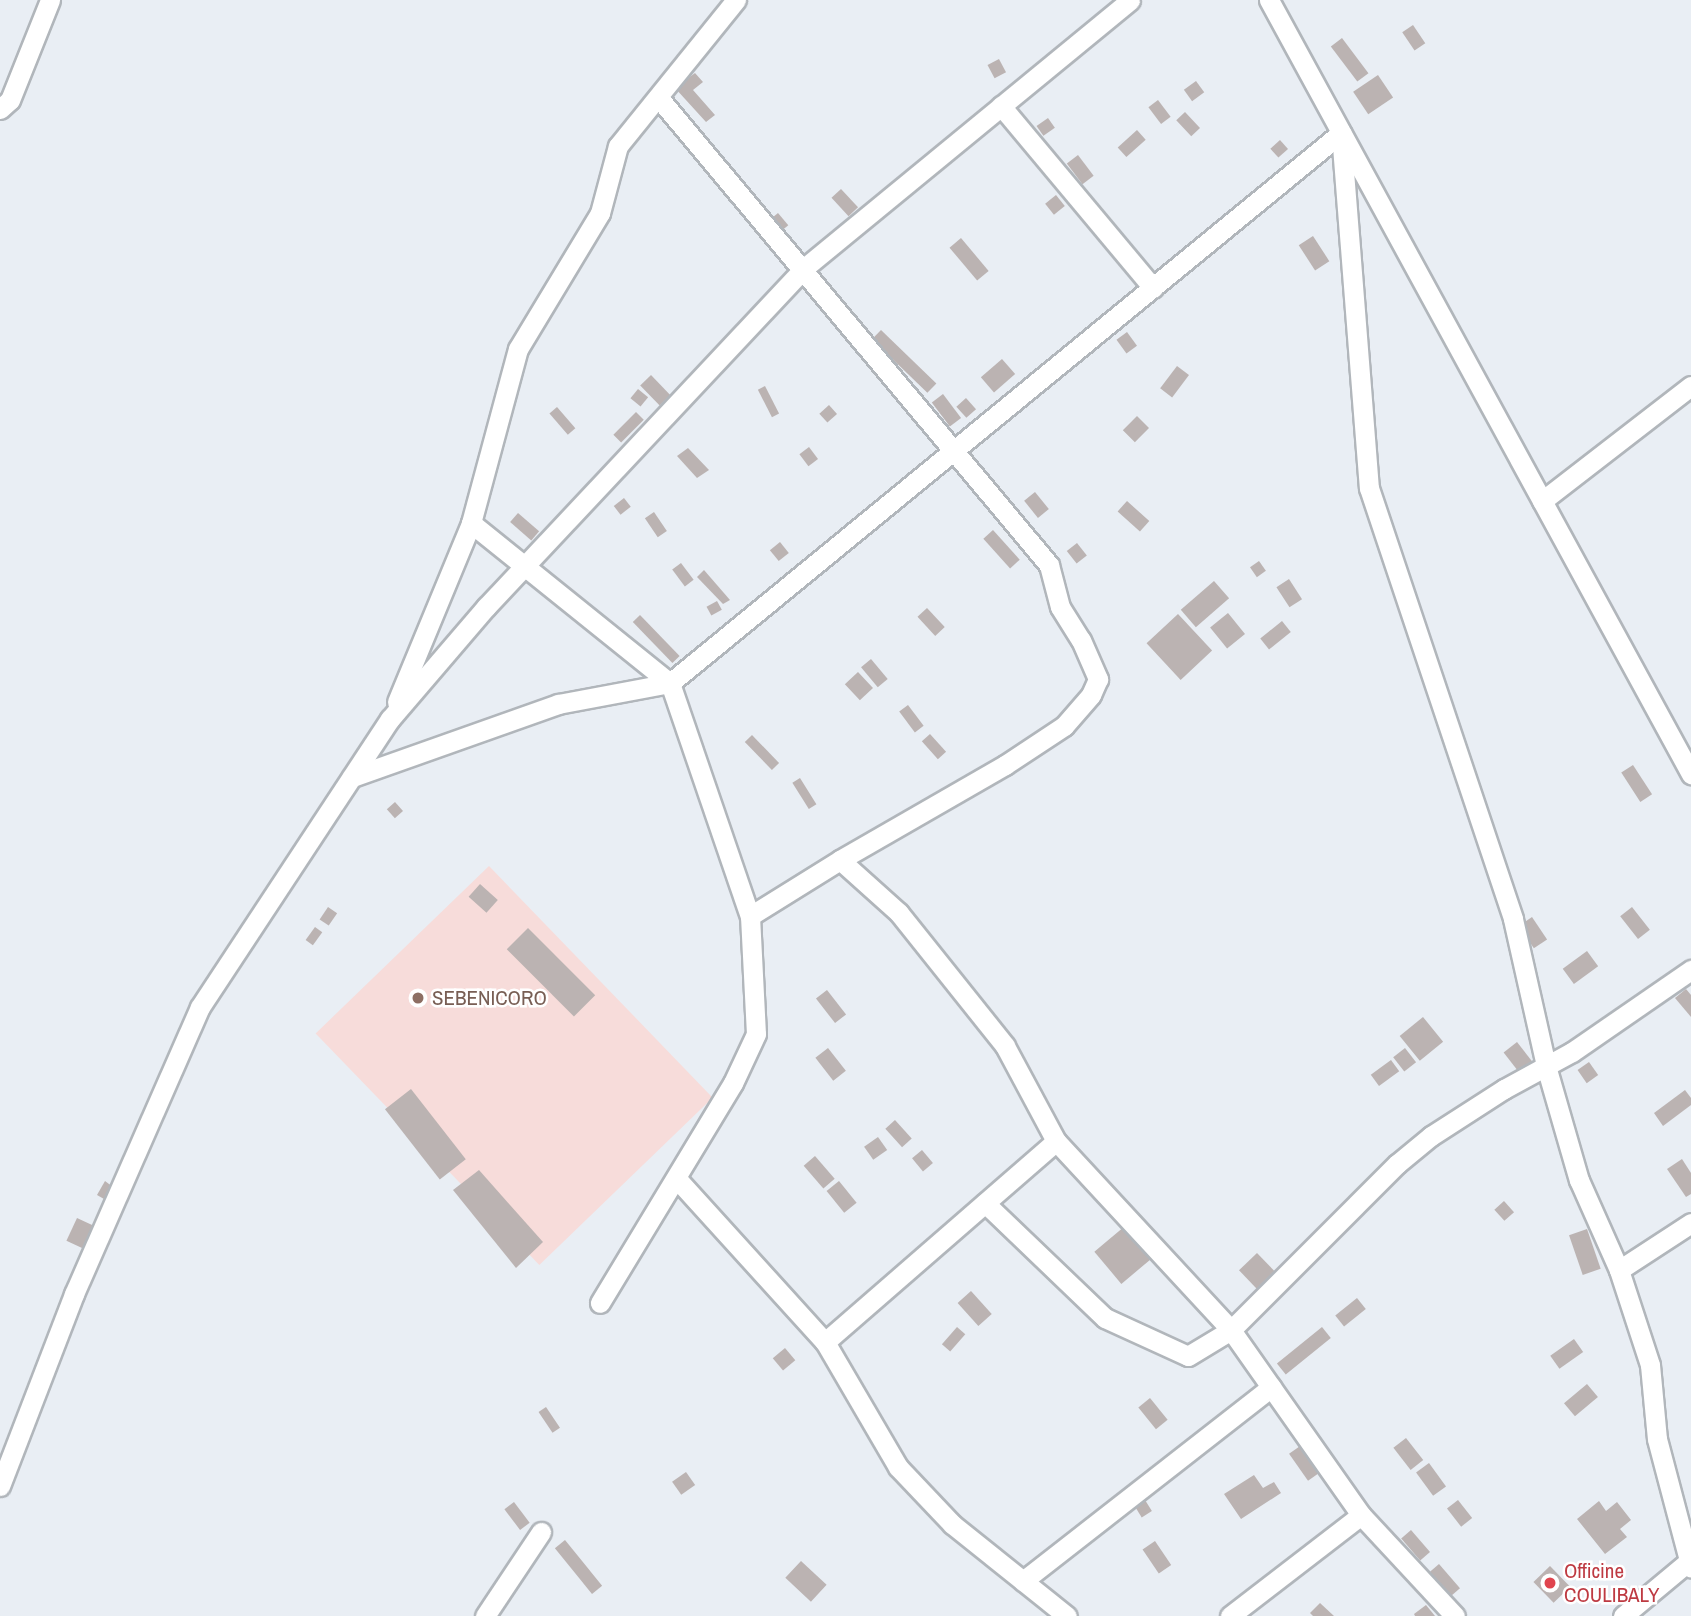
<!DOCTYPE html>
<html>
<head>
<meta charset="utf-8">
<style>
  body { margin:0 }
  #map { position:relative; width:1691px; height:1616px; overflow:hidden; background:#e9eef4; font-family:"Archivo Narrow",sans-serif }
  div>[style] { position:absolute }
  [style*='--x'] { left:calc(var(--x)*1px); top:calc(var(--y)*1px); width:calc(var(--w)*1px); rotate:calc(var(--a)*1deg) }
  .education>* { inset:0; background:#f7dcda; transform-origin:0 0 }
  .building>* { inset:0; background:#bbb3b2; transform-origin:0 0 }
  .roads { filter:drop-shadow(2px 0 #b1b6bb) drop-shadow(-2px 0 #b1b6bb) drop-shadow(0 2px #b1b6bb) drop-shadow(0 -2px #b1b6bb) }
  .street>* { height:19px; margin:-9.5px; padding:0 9.5px; transform-origin:9.5px; border-radius:9.5px; background:#fff }
  .dots>* { width:19px; height:19px; translate:-50% -50%; box-sizing:border-box; border:4px solid #fff; border-radius:50% }
  span { translate:-50% -50%; white-space:nowrap; text-align:center; line-height:1.15; -webkit-text-stroke:5px #fff; paint-order:stroke }
  .education-label { font-size:21px; color:#785e54 }
  .left { translate:0 -50%; text-align:left }
  .health-label { font-size:21px; color:#be3a42 }
</style>
</head>
<body>
<div id="map">
  <div class="education">
    <div style="left:489px;top:866px;width:322px;height:241px;rotate:46deg"></div>
  </div>
  <div class="building">
    <div style="left:1413px;top:25px;width:22px;height:13px;rotate:56deg"></div>
    <div style="left:1342px;top:38px;width:44px;height:14px;rotate:53deg"></div>
    <div style="left:999px;top:59px;width:15px;height:13px;rotate:62deg"></div>
    <div style="clip-path:polygon(695px 73px,703px 82px,693px 90px,715px 115px,706px 122px,675px 88px)"></div>
    <div style="left:1378px;top:75px;width:27px;height:30px;rotate:56deg"></div>
    <div style="left:1196px;top:81px;width:14px;height:15px;rotate:54deg"></div>
    <div style="left:1158px;top:100px;width:21px;height:12px;rotate:53deg"></div>
    <div style="left:1185px;top:112px;width:22px;height:12px;rotate:47deg"></div>
    <div style="left:1048px;top:118px;width:12px;height:14px;rotate:55deg"></div>
    <div style="left:1137px;top:130px;width:13px;height:26px;rotate:48deg"></div>
    <div style="left:1280px;top:140px;width:12px;height:13px;rotate:48deg"></div>
    <div style="left:1078px;top:155px;width:26px;height:14px;rotate:53deg"></div>
    <div style="left:841px;top:189px;width:25px;height:13px;rotate:47deg"></div>
    <div style="left:1056px;top:195px;width:14px;height:14px;rotate:51deg"></div>
    <div style="left:778px;top:213px;width:16px;height:11px;rotate:50deg"></div>
    <div style="left:1313px;top:236px;width:30px;height:17px;rotate:57deg"></div>
    <div style="left:961px;top:238px;width:43px;height:15px;rotate:50deg"></div>
    <div style="left:881px;top:330px;width:77px;height:13px;rotate:44deg"></div>
    <div style="left:1127px;top:332px;width:17px;height:13px;rotate:54deg"></div>
    <div style="left:1002px;top:359px;width:20px;height:28px;rotate:49deg"></div>
    <div style="left:1177px;top:366px;width:15px;height:28px;rotate:37deg"></div>
    <div style="left:651px;top:375px;width:28px;height:15px;rotate:46deg"></div>
    <div style="left:765px;top:386px;width:31px;height:8px;rotate:63deg"></div>
    <div style="left:638px;top:389px;width:13px;height:12px;rotate:39deg"></div>
    <div style="left:943px;top:394px;width:30px;height:14px;rotate:53deg"></div>
    <div style="left:966px;top:398px;width:15px;height:13px;rotate:48deg"></div>
    <div style="left:829px;top:405px;width:12px;height:13px;rotate:48deg"></div>
    <div style="left:557px;top:407px;width:28px;height:10px;rotate:49deg"></div>
    <div style="left:636px;top:412px;width:11px;height:32px;rotate:45deg"></div>
    <div style="left:1137px;top:416px;width:17px;height:20px;rotate:45deg"></div>
    <div style="left:809px;top:447px;width:15px;height:12px;rotate:53deg"></div>
    <div style="clip-path:polygon(688px 448px,709px 470px,697px 478px,677px 456px)"></div>
    <div style="left:1035px;top:492px;width:22px;height:14px;rotate:51deg"></div>
    <div style="left:624px;top:498px;width:11px;height:13px;rotate:52deg"></div>
    <div style="left:1127px;top:501px;width:30px;height:14px;rotate:42deg"></div>
    <div style="left:654px;top:512px;width:23px;height:11px;rotate:56deg"></div>
    <div style="left:518px;top:513px;width:28px;height:12px;rotate:41deg"></div>
    <div style="left:993px;top:530px;width:40px;height:13px;rotate:48deg"></div>
    <div style="left:780px;top:542px;width:14px;height:13px;rotate:51deg"></div>
    <div style="left:1077px;top:543px;width:16px;height:13px;rotate:52deg"></div>
    <div style="left:1259px;top:561px;width:12px;height:11px;rotate:55deg"></div>
    <div style="left:681px;top:563px;width:21px;height:11px;rotate:53deg"></div>
    <div style="clip-path:polygon(704px 570px,730px 600px,723px 604px,697px 577px)"></div>
    <div style="left:1289px;top:579px;width:24px;height:15px;rotate:57deg"></div>
    <div style="left:1214px;top:581px;width:23px;height:44px;rotate:49deg"></div>
    <div style="left:717px;top:601px;width:10px;height:12px;rotate:61deg"></div>
    <div style="left:927px;top:608px;width:26px;height:13px;rotate:47deg"></div>
    <div style="left:1228px;top:613px;width:27px;height:23px;rotate:51deg"></div>
    <div style="left:1178px;top:614px;width:50px;height:43px;rotate:47deg"></div>
    <div style="left:640px;top:615px;width:57px;height:10px;rotate:46deg"></div>
    <div style="left:1282px;top:621px;width:14px;height:28px;rotate:51deg"></div>
    <div style="left:871px;top:659px;width:26px;height:13px;rotate:50deg"></div>
    <div style="left:858px;top:672px;width:22px;height:18px;rotate:47deg"></div>
    <div style="left:908px;top:705px;width:26px;height:11px;rotate:53deg"></div>
    <div style="left:930px;top:734px;width:24px;height:11px;rotate:48deg"></div>
    <div style="left:752px;top:735px;width:39px;height:10px;rotate:46deg"></div>
    <div style="left:1633px;top:765px;width:35px;height:14px;rotate:57deg"></div>
    <div style="left:800px;top:778px;width:31px;height:9px;rotate:58deg"></div>
    <div style="left:395px;top:802px;width:12px;height:11px;rotate:48deg"></div>
    <div style="left:480px;top:884px;width:24px;height:17px;rotate:42deg"></div>
    <div style="left:328px;top:907px;width:11px;height:15px;rotate:34deg"></div>
    <div style="left:1632px;top:907px;width:29px;height:15px;rotate:52deg"></div>
    <div style="left:1532px;top:917px;width:27px;height:16px;rotate:56deg"></div>
    <div style="left:315px;top:927px;width:9px;height:16px;rotate:36deg"></div>
    <div style="left:528px;top:928px;width:95px;height:30px;rotate:45deg"></div>
    <div style="left:1587px;top:951px;width:19px;height:30px;rotate:54deg"></div>
    <div style="clip-path:polygon(1686px 989px,1691px 995px,1691px 1017px,1675px 998px)"></div>
    <div style="left:827px;top:990px;width:31px;height:14px;rotate:52deg"></div>
    <div style="left:1423px;top:1017px;width:32px;height:30px;rotate:51deg"></div>
    <div style="left:1517px;top:1042px;width:31px;height:17px;rotate:52deg"></div>
    <div style="left:828px;top:1048px;width:29px;height:16px;rotate:52deg"></div>
    <div style="left:1405px;top:1048px;width:18px;height:15px;rotate:52deg"></div>
    <div style="left:1391px;top:1060px;width:14px;height:25px;rotate:54deg"></div>
    <div style="left:1589px;top:1062px;width:16px;height:14px;rotate:55deg"></div>
    <div style="left:411px;top:1089px;width:89px;height:33px;rotate:52deg"></div>
    <div style="clip-path:polygon(1685px 1090px,1691px 1098px,1691px 1105px,1663px 1126px,1654px 1113px)"></div>
    <div style="left:895px;top:1120px;width:25px;height:13px;rotate:48deg"></div>
    <div style="left:878px;top:1137px;width:16px;height:17px;rotate:55deg"></div>
    <div style="left:922px;top:1150px;width:17px;height:13px;rotate:50deg"></div>
    <div style="left:815px;top:1156px;width:30px;height:15px;rotate:49deg"></div>
    <div style="clip-path:polygon(1682px 1159px,1691px 1173px,1691px 1194px,1686px 1197px,1667px 1169px)"></div>
    <div style="clip-path:polygon(479px 1170px,543px 1242px,516px 1268px,453px 1190px)"></div>
    <div style="clip-path:polygon(105px 1181px,117px 1190px,111px 1203px,97px 1195px)"></div>
    <div style="left:839px;top:1181px;width:28px;height:16px;rotate:51deg"></div>
    <div style="left:1504px;top:1201px;width:15px;height:13px;rotate:48deg"></div>
    <div style="left:77px;top:1218px;width:19px;height:25px;rotate:25deg"></div>
    <div style="left:1125px;top:1226px;width:42px;height:40px;rotate:50deg"></div>
    <div style="left:1587px;top:1229px;width:42px;height:19px;rotate:71deg"></div>
    <div style="left:1257px;top:1253px;width:32px;height:25px;rotate:46deg"></div>
    <div style="left:971px;top:1291px;width:31px;height:18px;rotate:48deg"></div>
    <div style="left:1357px;top:1298px;width:14px;height:28px;rotate:51deg"></div>
    <div style="left:957px;top:1327px;width:11px;height:23px;rotate:41deg"></div>
    <div style="left:1322px;top:1327px;width:14px;height:58px;rotate:51deg"></div>
    <div style="left:1574px;top:1339px;width:16px;height:29px;rotate:55deg"></div>
    <div style="left:785px;top:1348px;width:16px;height:16px;rotate:50deg"></div>
    <div style="left:1587px;top:1384px;width:17px;height:30px;rotate:50deg"></div>
    <div style="left:1150px;top:1398px;width:28px;height:15px;rotate:51deg"></div>
    <div style="left:546px;top:1407px;width:25px;height:9px;rotate:56deg"></div>
    <div style="left:1406px;top:1438px;width:28px;height:16px;rotate:52deg"></div>
    <div style="left:1303px;top:1444px;width:33px;height:17px;rotate:55deg"></div>
    <div style="left:1429px;top:1463px;width:29px;height:16px;rotate:54deg"></div>
    <div style="left:686px;top:1472px;width:16px;height:17px;rotate:55deg"></div>
    <div style="clip-path:polygon(1254px 1475px,1263px 1488px,1274px 1482px,1281px 1493px,1241px 1519px,1224px 1494px)"></div>
    <div style="left:1145px;top:1500px;width:13px;height:12px;rotate:58deg"></div>
    <div style="left:1458px;top:1500px;width:23px;height:14px;rotate:52deg"></div>
    <div style="clip-path:polygon(1599px 1501px,1606px 1511px,1617px 1502px,1631px 1520px,1620px 1529px,1627px 1537px,1605px 1554px,1577px 1519px)"></div>
    <div style="left:514px;top:1502px;width:26px;height:12px;rotate:53deg"></div>
    <div style="left:1411px;top:1530px;width:29px;height:13px;rotate:49deg"></div>
    <div style="left:565px;top:1540px;width:59px;height:13px;rotate:51deg"></div>
    <div style="left:1155px;top:1541px;width:29px;height:15px;rotate:56deg"></div>
    <div style="left:801px;top:1561px;width:35px;height:23px;rotate:43deg"></div>
    <div style="left:1439px;top:1564px;width:32px;height:15px;rotate:49deg"></div>
    <div style="left:1550px;top:1566px;width:29px;height:23px;rotate:46deg"></div>
    <div style="clip-path:polygon(1320px 1603px,1334px 1616px,1313px 1616px,1310px 1613px)"></div>
    <div style="clip-path:polygon(1426px 1605px,1435px 1616px,1415px 1616px,1414px 1614px)"></div>
  </div>
  <div class="roads">
    <div class="street">
      <div style="--x:1269;--y:0;--w:882;--a:61.4"></div>
      <div style="--x:658;--y:97;--w:610;--a:50.12"></div>
      <div style="--x:1049;--y:565;--w:43;--a:75.3"></div>
      <div style="--x:1060;--y:607;--w:39;--a:58"></div>
      <div style="--x:1081;--y:640;--w:43;--a:66.4"></div>
      <div style="--x:1098;--y:679;--w:17;--a:114"></div>
      <div style="--x:1091;--y:695;--w:41;--a:131.1"></div>
      <div style="--x:1064;--y:726;--w:71;--a:146.5"></div>
      <div style="--x:1005;--y:765;--w:190;--a:150.1"></div>
      <div style="--x:840;--y:860;--w:106;--a:148.1"></div>
      <div style="--x:1001;--y:106;--w:237;--a:50.1"></div>
      <div style="--x:0;--y:109;--w:13;--a:-42"></div>
      <div style="--x:10;--y:100;--w:108;--a:-68.2"></div>
      <div style="--x:1341;--y:133;--w:356;--a:85.5"></div>
      <div style="--x:1369;--y:488;--w:454;--a:71.5"></div>
      <div style="--x:1513;--y:919;--w:151;--a:77.3"></div>
      <div style="--x:1546;--y:1066;--w:119;--a:73.9"></div>
      <div style="--x:1579;--y:1180;--w:98;--a:66"></div>
      <div style="--x:1619;--y:1270;--w:100;--a:71.9"></div>
      <div style="--x:1650;--y:1365;--w:74;--a:84.6"></div>
      <div style="--x:1657;--y:1439;--w:133;--a:75.2"></div>
      <div style="--x:1542;--y:501;--w:188;--a:-37.7"></div>
      <div style="--x:471;--y:523;--w:255;--a:38.8"></div>
      <div style="--x:670;--y:683;--w:246;--a:71.1"></div>
      <div style="--x:750;--y:916;--w:118;--a:87.1"></div>
      <div style="--x:756;--y:1034;--w:54;--a:115.1"></div>
      <div style="--x:733;--y:1083;--w:257;--a:121.2"></div>
      <div style="--x:397;--y:702;--w:194;--a:-67.5"></div>
      <div style="--x:471;--y:523;--w:180;--a:-74.9"></div>
      <div style="--x:518;--y:349;--w:159;--a:-58.9"></div>
      <div style="--x:600;--y:213;--w:69;--a:-75"></div>
      <div style="--x:618;--y:146;--w:188;--a:-51.1"></div>
      <div style="--x:352;--y:777;--w:219;--a:-19.5"></div>
      <div style="--x:558;--y:704;--w:114;--a:-10.6"></div>
      <div style="--x:670;--y:683;--w:868;--a:-39.34"></div>
      <div style="--x:840;--y:860;--w:79;--a:41.9"></div>
      <div style="--x:899;--y:913;--w:170;--a:51.4"></div>
      <div style="--x:1005;--y:1046;--w:108;--a:61.8"></div>
      <div style="--x:1056;--y:1141;--w:258;--a:47.2"></div>
      <div style="--x:1231;--y:1330;--w:226;--a:54.9"></div>
      <div style="--x:1361;--y:1515;--w:138;--a:47.1"></div>
      <div style="--x:677;--y:1179;--w:220;--a:47.8"></div>
      <div style="--x:825;--y:1342;--w:145;--a:59.7"></div>
      <div style="--x:898;--y:1467;--w:79;--a:46.5"></div>
      <div style="--x:952;--y:1524;--w:147;--a:38.7"></div>
      <div style="--x:985;--y:1203;--w:166;--a:43.8"></div>
      <div style="--x:1105;--y:1318;--w:91;--a:24.6"></div>
      <div style="--x:1188;--y:1356;--w:50;--a:-31.2"></div>
      <div style="--x:1231;--y:1330;--w:235;--a:-45"></div>
      <div style="--x:1397;--y:1164;--w:44;--a:-39.5"></div>
      <div style="--x:1431;--y:1136;--w:87;--a:-32.8"></div>
      <div style="--x:1504;--y:1089;--w:77;--a:-28.6"></div>
      <div style="--x:1572;--y:1052;--w:145;--a:-34.6"></div>
      <div style="--x:1619;--y:1270;--w:86;--a:-33.1"></div>
      <div style="--x:825;--y:1342;--w:306;--a:-41"></div>
      <div style="--x:0;--y:1486;--w:206;--a:-68.9"></div>
      <div style="--x:74;--y:1294;--w:313;--a:-66.3"></div>
      <div style="--x:200;--y:1007;--w:345;--a:-56.6"></div>
      <div style="--x:390;--y:719;--w:148;--a:-49.4"></div>
      <div style="--x:486;--y:607;--w:463;--a:-46.8"></div>
      <div style="--x:803;--y:269;--w:423;--a:-39.4"></div>
      <div style="--x:1023;--y:1581;--w:315;--a:-38"></div>
      <div style="--x:485;--y:1616;--w:101;--a:-56.3"></div>
      <div style="--x:1230;--y:1616;--w:165;--a:-37.6"></div>
      <div style="--x:1623;--y:1616;--w:86;--a:-39.8"></div>
    </div>
  </div>
  <div class="dots">
    <div style="left:418px;top:998px;background:#8d6e63"></div>
    <div style="left:1550px;top:1583px;background:#e0444e"></div>
  </div>
  <div class="education-label">
    <span class="left" style="left:432px;top:998px">SEBENICORO</span>
  </div>
  <div class="health-label">
    <span class="left" style="left:1564px;top:1583px">Officine<br>COULIBALY</span>
  </div>
</div>
</body>
</html>
